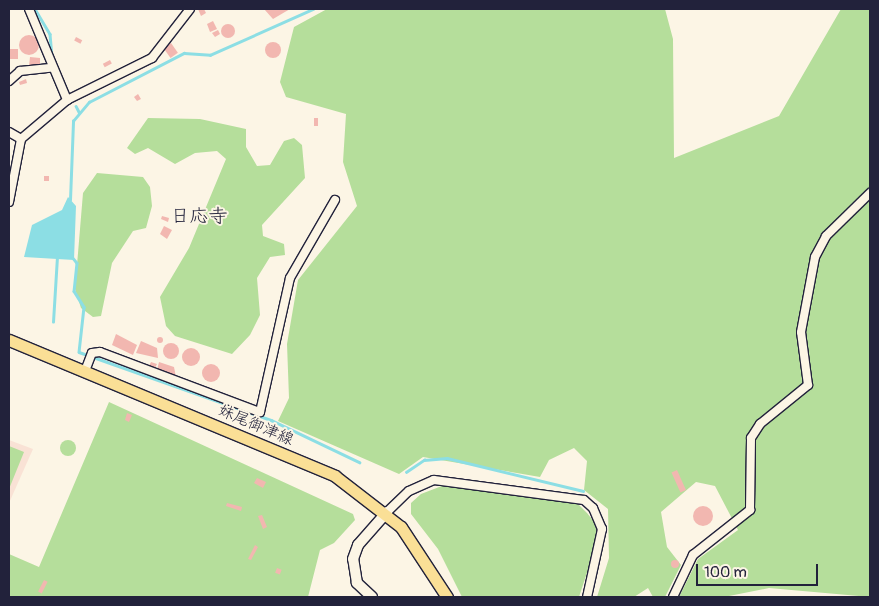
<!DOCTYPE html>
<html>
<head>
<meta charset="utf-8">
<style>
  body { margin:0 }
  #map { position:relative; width:879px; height:606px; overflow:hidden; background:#fcf5e5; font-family:Pangolin,"Klee One",sans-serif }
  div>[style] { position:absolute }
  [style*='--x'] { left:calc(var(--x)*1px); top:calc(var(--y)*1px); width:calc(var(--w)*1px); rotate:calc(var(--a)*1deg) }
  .built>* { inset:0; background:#f9e2d5 }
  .green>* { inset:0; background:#b5de9b }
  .round { border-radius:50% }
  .water>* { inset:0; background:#8cdee4 }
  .stream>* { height:2.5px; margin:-1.25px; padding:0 1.25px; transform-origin:1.25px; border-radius:1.25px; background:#8cdee4 }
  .building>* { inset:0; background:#f2b7b0; transform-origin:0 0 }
  .roads { filter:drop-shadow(1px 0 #22223b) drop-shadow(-1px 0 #22223b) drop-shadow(0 1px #22223b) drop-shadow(0 -1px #22223b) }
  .street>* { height:8px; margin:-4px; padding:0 4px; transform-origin:4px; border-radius:4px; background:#fcf5e5 }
  .secondary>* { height:10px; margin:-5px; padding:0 5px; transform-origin:5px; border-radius:5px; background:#fcf5e5 }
  .primary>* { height:11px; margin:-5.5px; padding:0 5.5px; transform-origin:5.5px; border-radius:5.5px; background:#fadf96 }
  span { translate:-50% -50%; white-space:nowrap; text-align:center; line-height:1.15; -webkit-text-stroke:4px #fcf5e5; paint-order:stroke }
  .street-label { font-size:16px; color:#22223b }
  .quarter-label { font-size:19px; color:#22223b }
  .frame { position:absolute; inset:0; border:10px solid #22223b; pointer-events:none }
  .scale { position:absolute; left:696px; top:564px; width:122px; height:22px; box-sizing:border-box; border:2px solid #22223b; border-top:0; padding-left:6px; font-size:15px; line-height:18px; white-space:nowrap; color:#22223b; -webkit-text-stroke:4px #fcf5e5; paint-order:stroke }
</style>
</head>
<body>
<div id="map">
  <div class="built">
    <div style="clip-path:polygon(9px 440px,33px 449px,9px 503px)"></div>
  </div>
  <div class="green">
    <div style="clip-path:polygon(327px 9px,665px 9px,673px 39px,674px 158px,779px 116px,841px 9px,870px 9px,870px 597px,769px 588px,724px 597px,679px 597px,698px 559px,738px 530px,715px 486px,696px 482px,661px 512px,667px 547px,681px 565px,665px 597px,653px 597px,648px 588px,634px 597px,597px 597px,609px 558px,608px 509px,584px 490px,587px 461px,574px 448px,549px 460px,540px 477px,423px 457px,399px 474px,278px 421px,289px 398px,287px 344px,298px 280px,357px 206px,343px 162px,346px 114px,286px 97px,280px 82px,294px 27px)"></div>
    <div style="clip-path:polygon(148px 118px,200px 119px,246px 129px,246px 147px,257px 166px,270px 165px,284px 141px,294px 138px,302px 145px,305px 178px,262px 225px,263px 236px,284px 244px,285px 255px,270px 257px,257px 278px,260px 315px,250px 335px,232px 354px,175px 336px,166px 326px,160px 297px,189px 248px,226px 159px,217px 151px,195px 153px,175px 164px,148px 148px,135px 154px,127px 148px)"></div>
    <div style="clip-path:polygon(97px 173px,143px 177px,150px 187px,152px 206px,146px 228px,133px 231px,112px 263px,101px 316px,93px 317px,81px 308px,75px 289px,83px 193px)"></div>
    <div style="clip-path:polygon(109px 402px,353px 514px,355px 520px,334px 543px,320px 550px,308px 597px,9px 597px,9px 554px,39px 567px)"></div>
    <div class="round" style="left:60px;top:440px;width:16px;height:16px"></div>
    <div style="clip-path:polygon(9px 446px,24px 452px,9px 489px)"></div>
    <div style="clip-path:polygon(447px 484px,576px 502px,587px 513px,596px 524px,598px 539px,579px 597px,462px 597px,438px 549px,411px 514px,411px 503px,421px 494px)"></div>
  </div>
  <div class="water">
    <div style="clip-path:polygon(68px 197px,76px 206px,74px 260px,24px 257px,32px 225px,62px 210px)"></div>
  </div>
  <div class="stream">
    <div style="--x:35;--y:9;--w:29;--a:59"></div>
    <div style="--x:50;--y:34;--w:21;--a:85"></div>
    <div style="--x:62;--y:79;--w:8;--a:67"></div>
    <div style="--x:76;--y:106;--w:7;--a:63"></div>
    <div style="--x:70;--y:200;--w:79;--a:-87.8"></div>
    <div style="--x:73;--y:121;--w:25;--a:-50"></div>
    <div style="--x:89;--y:102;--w:107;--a:-27.3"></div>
    <div style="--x:184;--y:53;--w:26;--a:4"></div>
    <div style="--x:210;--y:55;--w:113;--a:-24.1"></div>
    <div style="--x:73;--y:258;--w:6;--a:51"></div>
    <div style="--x:77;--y:263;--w:28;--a:96"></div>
    <div style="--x:74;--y:291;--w:19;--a:58"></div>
    <div style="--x:84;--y:307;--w:45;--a:96.3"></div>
    <div style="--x:79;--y:352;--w:204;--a:19.5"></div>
    <div style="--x:271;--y:420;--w:98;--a:25.5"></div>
    <div style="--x:53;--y:322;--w:66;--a:-86.5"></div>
    <div style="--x:406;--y:472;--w:22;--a:-34"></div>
    <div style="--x:424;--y:460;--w:23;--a:-5"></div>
    <div style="--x:447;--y:458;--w:140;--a:13.6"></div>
  </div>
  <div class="building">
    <div style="clip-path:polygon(198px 9px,204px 9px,206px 13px,201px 16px)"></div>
    <div style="clip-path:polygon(264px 9px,290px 9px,273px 19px)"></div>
    <div style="clip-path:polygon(213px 21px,217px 29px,210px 32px,207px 24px)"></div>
    <div class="round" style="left:221px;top:24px;width:14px;height:14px"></div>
    <div style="clip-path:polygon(218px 30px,220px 34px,215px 37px,212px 33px)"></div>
    <div class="round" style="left:19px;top:35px;width:20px;height:20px"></div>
    <div style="left:76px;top:37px;width:7px;height:4px;rotate:27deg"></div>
    <div class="round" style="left:265px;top:42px;width:16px;height:16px"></div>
    <div style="left:171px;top:43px;width:12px;height:9px;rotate:55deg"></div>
    <div style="left:9px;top:49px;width:9px;height:10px"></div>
    <div style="clip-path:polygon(30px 57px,40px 58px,40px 66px,29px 66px)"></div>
    <div style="left:110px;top:60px;width:4px;height:8px;rotate:63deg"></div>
    <div style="clip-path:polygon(26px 79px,27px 83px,20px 85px,19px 82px)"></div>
    <div style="clip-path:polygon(138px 94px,141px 99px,137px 101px,134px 97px)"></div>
    <div style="left:314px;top:118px;width:4px;height:8px"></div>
    <div style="left:44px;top:176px;width:5px;height:5px"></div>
    <div style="clip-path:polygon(162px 216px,169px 218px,168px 222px,161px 219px)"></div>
    <div style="clip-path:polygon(164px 226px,172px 230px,167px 239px,160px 234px)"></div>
    <div style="clip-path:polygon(116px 334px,137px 345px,133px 355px,112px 345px)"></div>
    <div class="round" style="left:157px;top:337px;width:6px;height:6px"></div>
    <div style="clip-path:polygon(141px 341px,157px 348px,158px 358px,136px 353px)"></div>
    <div class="round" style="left:163px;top:343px;width:16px;height:16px"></div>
    <div class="round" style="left:182px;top:348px;width:18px;height:18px"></div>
    <div style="clip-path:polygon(151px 362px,157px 364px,155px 368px,149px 366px)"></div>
    <div style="clip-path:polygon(159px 362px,174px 367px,176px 377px,157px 370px)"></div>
    <div class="round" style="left:202px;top:364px;width:18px;height:18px"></div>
    <div style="clip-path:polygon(127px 413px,132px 415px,129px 422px,125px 420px)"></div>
    <div style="left:677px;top:470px;width:22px;height:6px;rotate:66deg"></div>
    <div style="clip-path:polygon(257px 478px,266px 482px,263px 488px,254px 483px)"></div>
    <div style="clip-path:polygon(227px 503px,242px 507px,241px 511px,226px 506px)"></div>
    <div class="round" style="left:693px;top:506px;width:20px;height:20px"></div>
    <div style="clip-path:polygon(262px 515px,267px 527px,263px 529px,258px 516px)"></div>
    <div style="clip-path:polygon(255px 545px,258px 547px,251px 560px,248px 559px)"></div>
    <div class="round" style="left:671px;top:560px;width:8px;height:8px"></div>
    <div style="left:277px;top:568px;width:5px;height:5px;rotate:22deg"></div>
    <div style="left:44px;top:580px;width:4px;height:13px;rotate:27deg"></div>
  </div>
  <div class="roads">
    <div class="street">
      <div style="--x:29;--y:9;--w:99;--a:67.3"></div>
      <div style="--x:9;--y:81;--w:15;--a:-42"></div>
      <div style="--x:20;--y:71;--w:30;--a:-6"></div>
      <div style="--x:9;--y:132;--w:14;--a:30"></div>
      <div style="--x:9;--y:202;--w:64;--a:-79.2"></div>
      <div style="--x:21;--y:139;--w:60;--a:-40.3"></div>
      <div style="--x:67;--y:100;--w:95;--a:-26.3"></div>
      <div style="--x:152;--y:58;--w:62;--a:-52.2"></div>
      <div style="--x:85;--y:371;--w:19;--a:-69"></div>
      <div style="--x:92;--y:353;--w:8;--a:-7"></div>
      <div style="--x:100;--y:352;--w:171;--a:20.6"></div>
      <div style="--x:260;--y:412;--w:137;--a:-77.4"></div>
      <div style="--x:290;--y:278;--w:90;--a:-60"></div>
      <div style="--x:387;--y:512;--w:30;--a:-44"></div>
      <div style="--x:409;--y:491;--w:27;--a:-24"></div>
      <div style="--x:434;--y:480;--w:151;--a:7.6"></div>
      <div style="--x:584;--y:500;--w:12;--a:42"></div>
      <div style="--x:593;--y:508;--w:23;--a:67"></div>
      <div style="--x:602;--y:529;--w:70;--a:102.4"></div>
      <div style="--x:673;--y:597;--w:47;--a:-64.5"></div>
      <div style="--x:693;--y:555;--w:73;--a:-38.3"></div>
      <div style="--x:750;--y:510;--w:72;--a:-89.2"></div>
      <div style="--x:751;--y:438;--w:17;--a:-57"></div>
      <div style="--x:760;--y:424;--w:62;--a:-39.1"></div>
      <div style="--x:808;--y:385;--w:53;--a:-97.5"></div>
      <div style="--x:801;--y:332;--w:76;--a:-79.4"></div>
      <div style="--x:815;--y:257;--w:24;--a:-62"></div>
      <div style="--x:826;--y:236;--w:62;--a:-44.3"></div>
    </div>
    <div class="secondary">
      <div style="--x:372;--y:597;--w:21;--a:-137"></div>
      <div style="--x:357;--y:583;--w:24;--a:-99"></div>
      <div style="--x:353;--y:559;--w:15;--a:-70"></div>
      <div style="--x:358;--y:545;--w:44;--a:-48.7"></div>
    </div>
    <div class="primary">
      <div style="--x:9;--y:340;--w:353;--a:22.6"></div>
      <div style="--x:335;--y:476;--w:83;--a:37.7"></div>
      <div style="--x:401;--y:527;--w:84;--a:56.7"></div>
    </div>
  </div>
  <div class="street-label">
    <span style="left:256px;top:425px;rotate:23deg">妹尾御津線</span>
  </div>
  <div class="quarter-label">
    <span style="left:199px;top:217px">日応寺</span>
  </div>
  <div class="frame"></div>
  <div class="scale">100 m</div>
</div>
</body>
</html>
